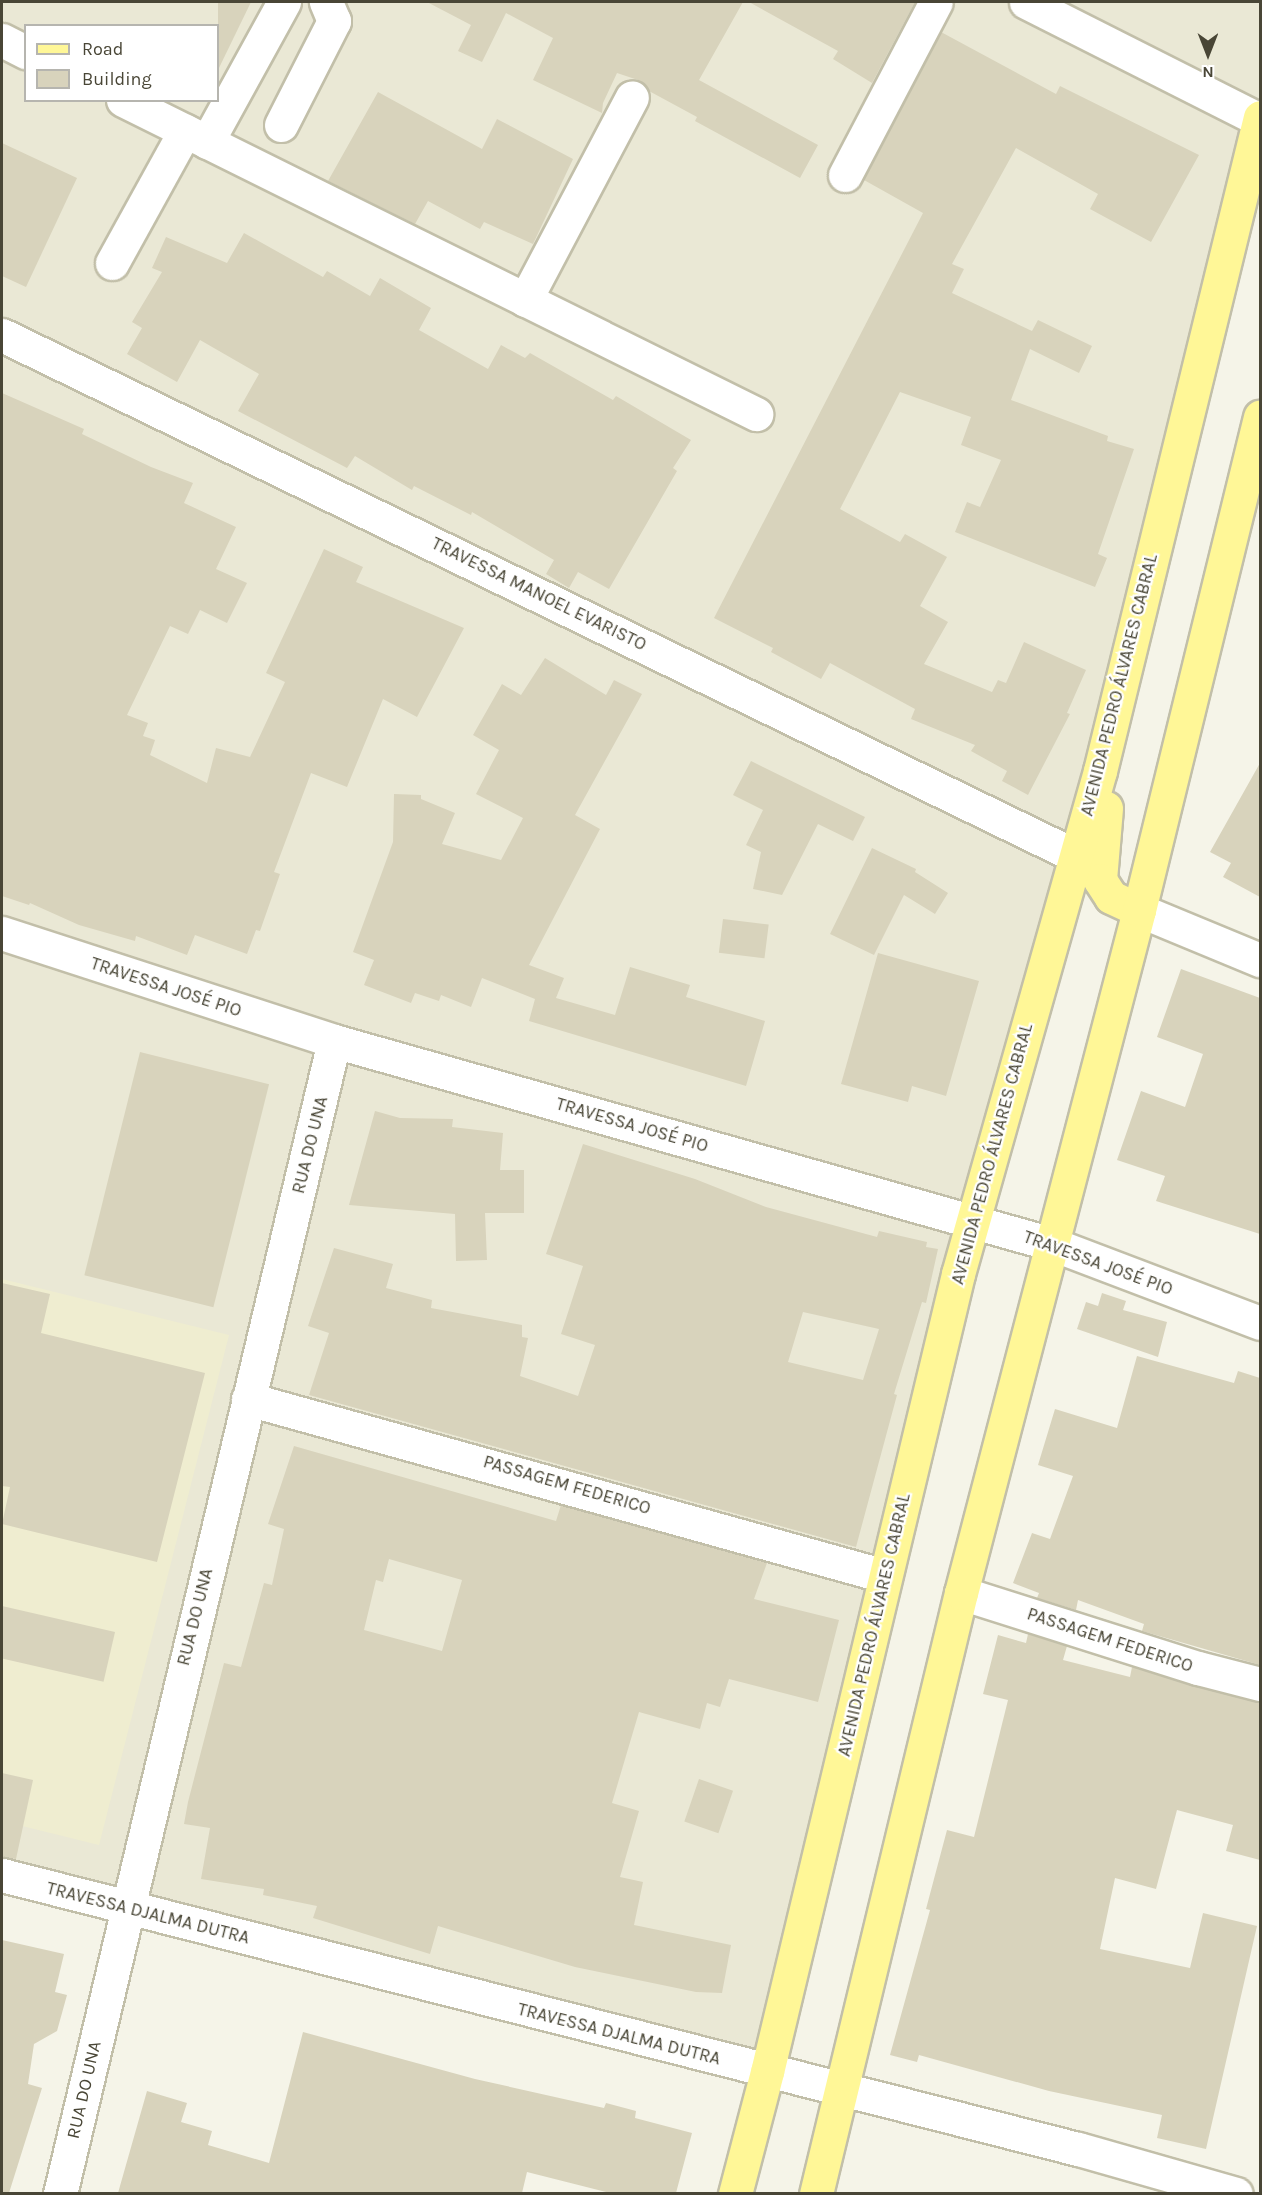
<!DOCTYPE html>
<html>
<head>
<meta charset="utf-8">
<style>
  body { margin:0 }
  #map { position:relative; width:1262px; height:2195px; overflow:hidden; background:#f5f4e8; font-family:Karla,sans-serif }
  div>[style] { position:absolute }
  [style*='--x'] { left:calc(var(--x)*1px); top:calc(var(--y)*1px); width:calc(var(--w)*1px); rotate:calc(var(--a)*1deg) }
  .residential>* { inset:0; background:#eae8d5 }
  .education>* { inset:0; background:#efedd0 }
  .building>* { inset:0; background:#d8d3bc; transform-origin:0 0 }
  .roads { filter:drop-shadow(2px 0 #c2bfa9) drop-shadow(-2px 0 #c2bfa9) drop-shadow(0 2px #c2bfa9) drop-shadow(0 -2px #c2bfa9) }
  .minor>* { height:33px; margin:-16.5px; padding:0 16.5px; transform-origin:16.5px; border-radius:16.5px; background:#fff }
  .major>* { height:33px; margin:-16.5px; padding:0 16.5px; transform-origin:16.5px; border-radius:16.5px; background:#fff797 }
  span { translate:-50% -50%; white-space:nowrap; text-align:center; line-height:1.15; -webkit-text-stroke:4.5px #fff; paint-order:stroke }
  .street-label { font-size:18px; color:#494636 }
  .frame { position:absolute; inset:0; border:3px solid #494636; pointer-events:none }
  .legend { position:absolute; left:24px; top:24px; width:195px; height:78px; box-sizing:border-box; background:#fff; border:2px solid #b6b5af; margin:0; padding:8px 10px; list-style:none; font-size:18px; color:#494636 }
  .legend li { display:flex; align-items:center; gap:12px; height:30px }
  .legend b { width:30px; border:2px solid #b6b5af }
  .north { position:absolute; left:1178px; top:24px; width:60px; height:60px; -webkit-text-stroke:4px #fff; paint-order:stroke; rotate:180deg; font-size:16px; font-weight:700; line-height:24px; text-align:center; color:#494636 }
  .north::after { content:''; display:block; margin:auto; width:21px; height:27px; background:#494636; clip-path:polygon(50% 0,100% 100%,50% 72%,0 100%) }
</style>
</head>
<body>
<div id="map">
  <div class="residential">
    <div style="clip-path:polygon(evenodd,2px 2px,1260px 2px,1260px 123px,767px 2072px,2px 1875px,2px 2px,26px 26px,218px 26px,218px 100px,26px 100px,26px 26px)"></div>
  </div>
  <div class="education">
    <div style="clip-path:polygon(2px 1279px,229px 1335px,99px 1845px,2px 1821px)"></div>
  </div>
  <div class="building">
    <div style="clip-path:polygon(218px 2px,251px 2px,218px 70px)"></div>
    <div style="clip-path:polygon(427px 2px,743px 2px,699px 80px,818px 145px,800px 178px,695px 121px,697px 117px,649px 91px,641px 81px,617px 73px,603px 103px,602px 113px,533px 80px,553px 38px,506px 13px,482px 62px,458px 51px,471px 25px)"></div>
    <div style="clip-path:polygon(749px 2px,915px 2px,872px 83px,833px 59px,838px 51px)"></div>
    <div style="clip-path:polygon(941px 32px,1056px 94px,1060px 86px,1199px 155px,1151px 242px,1090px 209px,1098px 194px,1016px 148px,952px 264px,964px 269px,952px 293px,1032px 331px,1038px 320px,1092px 346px,1079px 373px,1030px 349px,1011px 400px,1108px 436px,1107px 441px,1134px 449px,1098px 554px,1107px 558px,1095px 587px,955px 532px,967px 502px,980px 507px,1001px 460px,961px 445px,971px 417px,900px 392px,840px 509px,900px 542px,905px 534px,947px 557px,920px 606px,948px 622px,924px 664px,992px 692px,998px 680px,1006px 683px,1024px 642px,1086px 670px,1067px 713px,1070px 714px,1028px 795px,1002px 781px,1007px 771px,971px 751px,975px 745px,911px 719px,915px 709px,830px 663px,821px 679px,771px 652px,773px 648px,714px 618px,923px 213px,864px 180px)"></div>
    <div style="clip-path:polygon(378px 92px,482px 149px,497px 119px,573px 159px,533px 244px,484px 222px,480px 229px,428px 201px,415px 224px,328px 181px)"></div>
    <div style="clip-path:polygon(2px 143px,77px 178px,26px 287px,2px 276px)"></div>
    <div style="clip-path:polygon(244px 233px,323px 277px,327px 271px,370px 296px,380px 278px,431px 308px,419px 330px,488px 369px,501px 345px,525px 358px,530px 353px,613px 400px,616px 396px,691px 440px,673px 468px,677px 471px,609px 589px,578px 572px,569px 588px,546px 574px,554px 560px,472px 512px,471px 515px,414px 486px,412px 490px,355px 456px,347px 468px,238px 411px,259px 374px,200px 340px,177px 382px,127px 354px,142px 328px,132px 322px,162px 272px,152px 268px,166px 237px,227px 263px)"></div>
    <div style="clip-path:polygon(2px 393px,84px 429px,82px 434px,151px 467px,193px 483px,184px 503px,236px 527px,216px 569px,247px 583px,227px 623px,200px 610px,188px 634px,170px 626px,127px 715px,148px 723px,143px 736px,155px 740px,150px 755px,207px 783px,216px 748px,250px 757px,285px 682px,266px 673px,324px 549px,363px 567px,356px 582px,464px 628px,417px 717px,383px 699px,347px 787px,311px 773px,274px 872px,280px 874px,260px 931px,256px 930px,247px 954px,195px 935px,187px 955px,136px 936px,135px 941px,79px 925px,30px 903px,29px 905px,2px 896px)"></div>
    <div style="clip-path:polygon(545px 658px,606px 695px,614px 680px,642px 694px,575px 815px,600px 829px,529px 965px,564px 978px,556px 998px,615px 1015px,630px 967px,690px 985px,686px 997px,765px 1021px,746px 1086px,529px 1021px,535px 999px,482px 978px,471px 1007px,441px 995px,439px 1001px,415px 993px,411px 1003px,364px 985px,374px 960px,353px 952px,393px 842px,394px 794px,421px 795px,421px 799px,455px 813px,442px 844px,501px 860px,523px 818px,476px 794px,499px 750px,473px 735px,502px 684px,521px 695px)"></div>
    <div style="clip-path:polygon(751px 761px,865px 817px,853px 841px,818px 824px,782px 895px,753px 889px,761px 852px,746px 845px,763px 810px,733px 795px)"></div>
    <div style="clip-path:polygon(1260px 763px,1260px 897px,1223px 877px,1231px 863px,1210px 852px)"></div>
    <div style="clip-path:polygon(872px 848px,916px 869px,915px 872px,948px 893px,935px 914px,904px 895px,874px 955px,830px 934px)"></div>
    <div style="left:723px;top:919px;width:46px;height:34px;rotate:7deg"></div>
    <div style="clip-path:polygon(878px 953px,979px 981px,946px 1096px,912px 1086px,908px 1102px,841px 1084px)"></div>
    <div style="clip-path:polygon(1181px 969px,1260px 998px,1260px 1234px,1156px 1201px,1165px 1176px,1117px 1160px,1141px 1091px,1185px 1107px,1203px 1054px,1157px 1037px)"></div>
    <div style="left:140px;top:1052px;width:133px;height:230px;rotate:14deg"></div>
    <div style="clip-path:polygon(375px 1111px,400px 1118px,453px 1119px,452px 1127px,503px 1133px,500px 1170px,524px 1170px,524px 1213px,485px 1213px,487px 1260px,456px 1261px,455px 1214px,349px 1205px)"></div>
    <div style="clip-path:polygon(evenodd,583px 1144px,695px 1179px,766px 1207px,877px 1237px,879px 1231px,927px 1242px,926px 1247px,938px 1249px,926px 1303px,922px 1302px,894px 1394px,897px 1395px,856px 1547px,309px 1395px,329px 1333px,308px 1326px,334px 1248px,393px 1264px,386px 1288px,432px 1300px,431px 1308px,522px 1325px,522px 1337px,528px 1338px,520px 1376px,578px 1396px,595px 1345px,561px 1334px,583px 1266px,546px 1254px,583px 1144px,803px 1312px,879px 1329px,863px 1380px,788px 1362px,803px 1312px)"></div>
    <div style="clip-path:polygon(2px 1283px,50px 1294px,41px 1333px,205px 1373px,157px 1562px,2px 1524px,10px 1487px,2px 1486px)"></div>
    <div style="clip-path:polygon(1102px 1293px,1126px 1301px,1123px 1310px,1167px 1322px,1158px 1357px,1077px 1329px,1086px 1302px,1098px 1306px)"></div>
    <div style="clip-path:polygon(1137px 1356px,1234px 1383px,1238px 1371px,1260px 1378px,1260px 1665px,1142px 1631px,1144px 1624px,1078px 1600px,1076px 1610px,1037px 1598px,1039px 1593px,1013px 1583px,1032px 1533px,1050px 1539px,1073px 1476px,1038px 1465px,1055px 1409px,1117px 1428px)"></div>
    <div style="clip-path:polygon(evenodd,294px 1446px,556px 1521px,561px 1505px,767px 1563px,754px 1599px,839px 1620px,818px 1702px,729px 1679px,720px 1707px,707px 1703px,700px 1729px,639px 1712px,612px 1803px,639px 1811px,620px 1877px,643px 1882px,634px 1925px,731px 1945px,722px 1993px,696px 1992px,575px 1967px,438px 1926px,430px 1954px,313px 1918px,317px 1906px,263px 1895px,264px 1889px,201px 1879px,210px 1828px,184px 1824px,188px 1802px,224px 1663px,241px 1667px,264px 1583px,272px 1585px,284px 1529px,268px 1524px,294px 1446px,389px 1559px,462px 1580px,442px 1651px,364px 1630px,376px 1580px,383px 1582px,389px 1559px)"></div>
    <div style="left:2px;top:1606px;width:116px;height:51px;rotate:13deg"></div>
    <div style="clip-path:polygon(1028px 1634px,1067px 1646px,1063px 1660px,1130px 1677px,1132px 1667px,1260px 1702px,1260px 1860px,1226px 1851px,1233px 1825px,1177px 1810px,1156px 1889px,1115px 1878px,1100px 1949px,1190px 1968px,1203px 1913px,1257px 1926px,1206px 2149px,1157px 2138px,1162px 2115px,1049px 2091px,919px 2055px,917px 2062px,890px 2055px,930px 1910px,926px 1909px,947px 1830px,974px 1837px,1008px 1700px,983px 1694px,998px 1635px,1026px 1643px)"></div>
    <div style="clip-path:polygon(2px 1773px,33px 1780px,16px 1859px,2px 1857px)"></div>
    <div style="left:699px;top:1779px;width:36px;height:45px;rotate:19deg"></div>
    <div style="clip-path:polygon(2px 1940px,64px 1954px,55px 1992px,67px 1995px,57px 2031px,34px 2044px,28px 2084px,42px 2088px,9px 2193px,2px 2193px)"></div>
    <div style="clip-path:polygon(303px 2032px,475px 2079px,604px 2108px,606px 2103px,636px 2111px,635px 2118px,692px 2133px,676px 2193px,610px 2193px,527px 2172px,522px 2193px,118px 2193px,147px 2091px,187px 2103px,181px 2122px,212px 2131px,208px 2145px,269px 2163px)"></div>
  </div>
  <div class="roads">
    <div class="minor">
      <div style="--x:1026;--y:2;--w:262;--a:26.8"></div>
      <div style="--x:2;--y:40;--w:27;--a:27"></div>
      <div style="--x:123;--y:100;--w:707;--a:26.38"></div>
      <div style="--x:281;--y:125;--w:117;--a:-63"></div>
      <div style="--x:334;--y:21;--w:21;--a:-113"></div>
      <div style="--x:207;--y:142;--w:160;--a:-61.2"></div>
      <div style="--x:845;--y:175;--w:195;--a:-62.3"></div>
      <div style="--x:112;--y:263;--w:151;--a:-61.1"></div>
      <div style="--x:525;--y:300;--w:229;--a:-62.2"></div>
      <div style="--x:2;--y:335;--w:1194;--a:25.88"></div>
      <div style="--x:1139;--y:910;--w:131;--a:22.5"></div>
      <div style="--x:2;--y:933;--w:349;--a:18"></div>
      <div style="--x:334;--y:1041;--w:746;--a:15.79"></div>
      <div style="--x:1052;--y:1244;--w:222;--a:20.8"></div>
      <div style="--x:248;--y:1399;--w:661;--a:15.53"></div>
      <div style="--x:961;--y:1593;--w:249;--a:17.6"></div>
      <div style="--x:1198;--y:1668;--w:64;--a:14.5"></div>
      <div style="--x:2;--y:1875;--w:1110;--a:14.29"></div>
      <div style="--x:1078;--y:2149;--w:164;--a:15.9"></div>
      <div style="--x:60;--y:2194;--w:1185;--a:-76.63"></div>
    </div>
    <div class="major">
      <div style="--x:1106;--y:808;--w:72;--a:94.8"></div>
      <div style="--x:1100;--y:880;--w:20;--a:57"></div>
      <div style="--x:1111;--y:897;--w:31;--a:25"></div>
      <div style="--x:735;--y:2194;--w:126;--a:-75.3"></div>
      <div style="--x:767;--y:2072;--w:821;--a:-76.54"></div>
      <div style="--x:958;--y:1274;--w:523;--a:-74.24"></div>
      <div style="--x:1100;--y:771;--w:673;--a:-76.25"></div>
      <div style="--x:816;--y:2194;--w:618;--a:-76.44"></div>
      <div style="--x:961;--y:1593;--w:706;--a:-75.39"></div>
      <div style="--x:1139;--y:910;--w:508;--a:-76.21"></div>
    </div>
  </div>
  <div class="street-label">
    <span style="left:539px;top:594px;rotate:26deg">TRAVESSA MANOEL EVARISTO</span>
    <span style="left:1119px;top:685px;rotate:-76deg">AVENIDA PEDRO ÁLVARES CABRAL</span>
    <span style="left:166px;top:987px;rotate:18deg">TRAVESSA JOSÉ PIO</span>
    <span style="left:632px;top:1125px;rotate:16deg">TRAVESSA JOSÉ PIO</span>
    <span style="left:310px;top:1145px;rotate:-76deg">RUA DO UNA</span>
    <span style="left:992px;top:1154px;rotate:-75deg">AVENIDA PEDRO ÁLVARES CABRAL</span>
    <span style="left:1098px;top:1263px;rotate:20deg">TRAVESSA JOSÉ PIO</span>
    <span style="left:567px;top:1485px;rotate:16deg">PASSAGEM FEDERICO</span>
    <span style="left:195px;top:1617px;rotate:-76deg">RUA DO UNA</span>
    <span style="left:874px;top:1625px;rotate:-77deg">AVENIDA PEDRO ÁLVARES CABRAL</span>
    <span style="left:1110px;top:1640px;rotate:18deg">PASSAGEM FEDERICO</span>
    <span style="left:148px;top:1913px;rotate:14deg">TRAVESSA DJALMA DUTRA</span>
    <span style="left:619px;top:2034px;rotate:14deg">TRAVESSA DJALMA DUTRA</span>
    <span style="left:84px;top:2090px;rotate:-77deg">RUA DO UNA</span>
  </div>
  <div class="frame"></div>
  <ul class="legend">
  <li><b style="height:8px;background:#fff797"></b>Road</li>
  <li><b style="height:16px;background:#d8d3bc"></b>Building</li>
  </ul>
  <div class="north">N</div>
</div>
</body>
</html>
